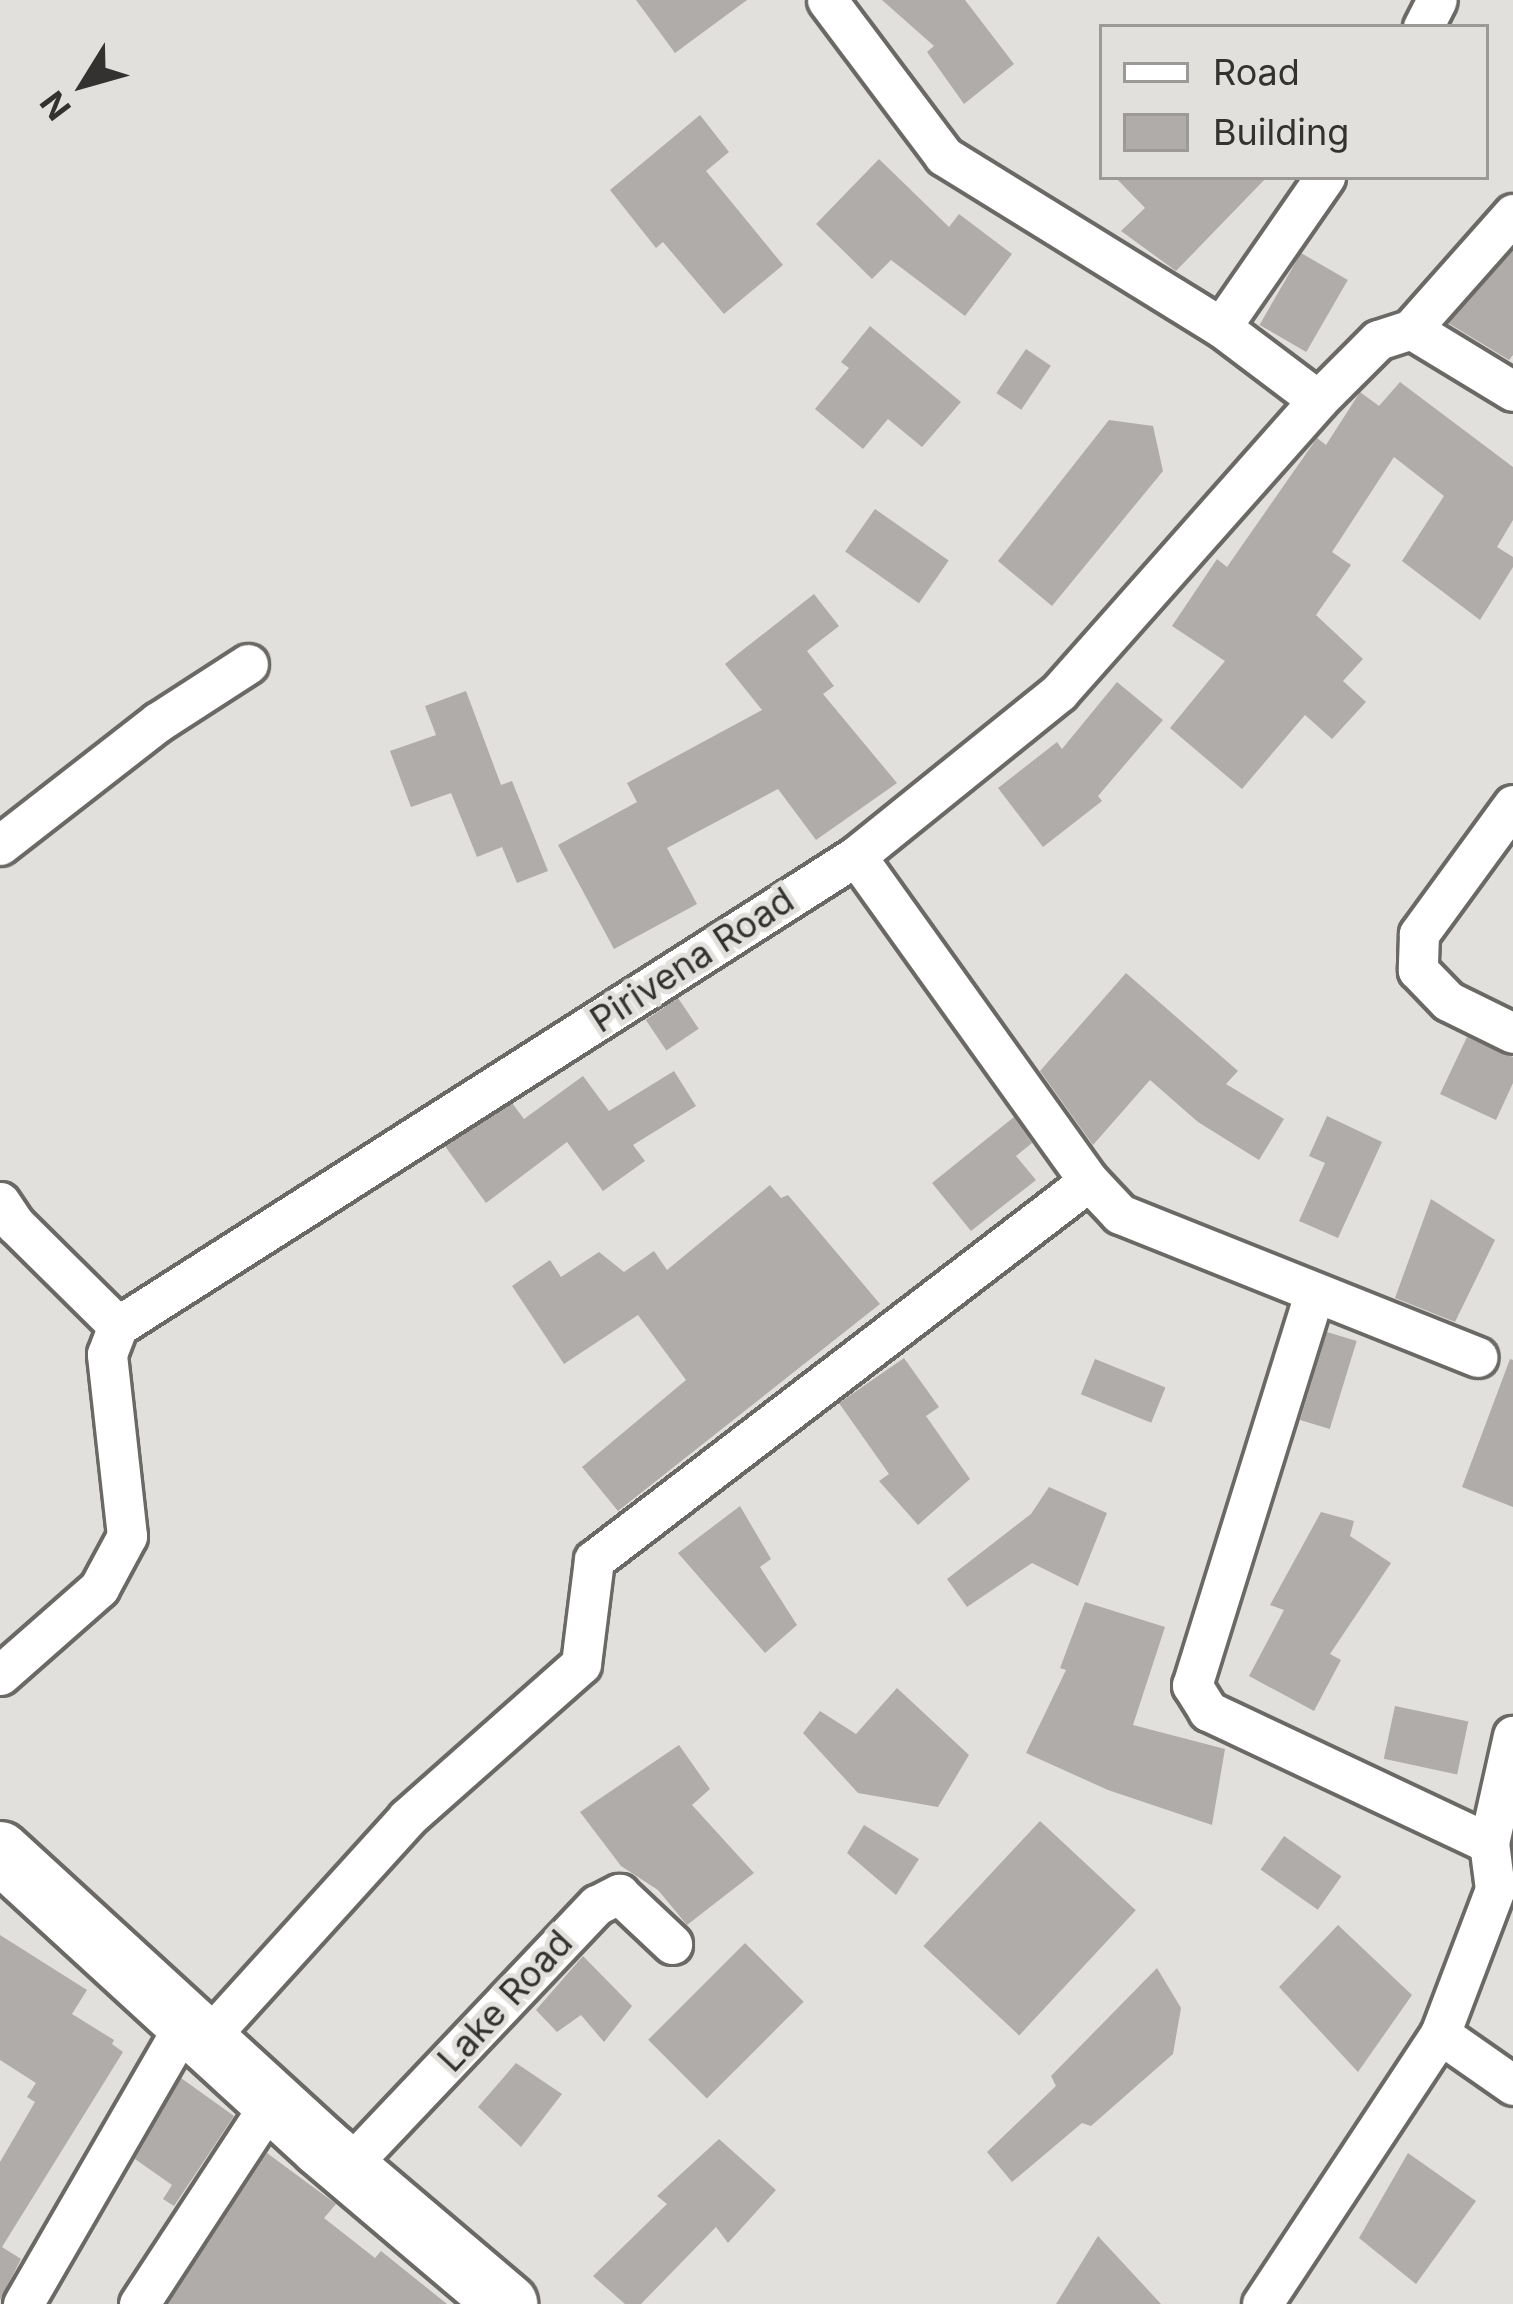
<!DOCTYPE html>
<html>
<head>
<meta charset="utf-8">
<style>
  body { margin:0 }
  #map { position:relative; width:1513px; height:2304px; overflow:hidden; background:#e2e0dc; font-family:Inter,sans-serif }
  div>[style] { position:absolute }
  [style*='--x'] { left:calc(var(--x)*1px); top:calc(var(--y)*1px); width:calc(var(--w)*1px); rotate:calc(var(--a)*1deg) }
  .building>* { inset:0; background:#b0aca9; transform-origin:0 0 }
  .roads { filter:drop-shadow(3px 0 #6b6966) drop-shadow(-3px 0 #6b6966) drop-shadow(0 3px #6b6966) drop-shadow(0 -3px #6b6966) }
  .minor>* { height:39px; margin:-19.5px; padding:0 19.5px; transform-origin:19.5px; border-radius:19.5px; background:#fff }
  .primary>* { height:60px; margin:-30px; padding:0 30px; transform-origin:30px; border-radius:30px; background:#fff }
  span { translate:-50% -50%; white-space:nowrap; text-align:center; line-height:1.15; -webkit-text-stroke:10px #e2e0dc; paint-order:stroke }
  .street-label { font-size:36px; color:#333231 }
  .legend { position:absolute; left:1099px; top:24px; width:390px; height:156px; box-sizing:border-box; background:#e2e0dc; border:3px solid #9c9a98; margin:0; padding:15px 21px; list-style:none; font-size:36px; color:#333231 }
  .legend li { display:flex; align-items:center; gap:24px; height:60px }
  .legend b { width:60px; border:3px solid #9c9a98 }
  .north { position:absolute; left:24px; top:24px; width:120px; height:120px; -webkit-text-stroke:9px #e2e0dc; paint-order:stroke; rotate:233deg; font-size:33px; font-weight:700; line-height:48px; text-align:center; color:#333231 }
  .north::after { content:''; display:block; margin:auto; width:42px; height:54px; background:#333231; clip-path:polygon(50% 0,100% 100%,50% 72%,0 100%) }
</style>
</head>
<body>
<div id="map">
  <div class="building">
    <div style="clip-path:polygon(636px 0,747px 0,675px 53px)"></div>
    <div style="clip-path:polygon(882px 0,965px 0,1014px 64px,964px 104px,927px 52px,934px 46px)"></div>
    <div style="clip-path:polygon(700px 115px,729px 152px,706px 171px,783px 265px,724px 314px,663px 242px,656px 248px,610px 190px)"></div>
    <div style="clip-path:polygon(879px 159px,949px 227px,959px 214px,1012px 254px,965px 316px,891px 260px,872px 279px,816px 224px)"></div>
    <div style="clip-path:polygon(1115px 177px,1267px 177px,1176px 271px,1121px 231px,1145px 208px)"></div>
    <div style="clip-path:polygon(1513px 251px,1513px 355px,1509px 360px,1448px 323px)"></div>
    <div style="left:1301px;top:253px;width:54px;height:83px;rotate:30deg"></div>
    <div style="clip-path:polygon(870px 326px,961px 402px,922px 447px,888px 419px,863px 449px,815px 409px,849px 368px,841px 362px)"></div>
    <div style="left:1026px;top:349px;width:30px;height:53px;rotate:34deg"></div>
    <div style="clip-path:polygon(1400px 382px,1513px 467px,1513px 520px,1497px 547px,1513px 557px,1513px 567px,1480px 620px,1402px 561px,1444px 496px,1394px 457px,1332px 552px,1351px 565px,1316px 615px,1363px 659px,1343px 681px,1366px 702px,1332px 739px,1305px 715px,1242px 789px,1170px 728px,1225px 661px,1172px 626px,1217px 559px,1227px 567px,1317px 438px,1326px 445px,1360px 392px,1379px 406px)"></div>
    <div style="clip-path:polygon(1109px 420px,1153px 426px,1163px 471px,1052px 606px,998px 561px)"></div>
    <div style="left:875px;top:509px;width:90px;height:52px;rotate:35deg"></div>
    <div style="clip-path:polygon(814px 594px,839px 626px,807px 651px,834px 686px,823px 694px,897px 783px,816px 840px,778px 789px,667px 848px,697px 904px,614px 949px,558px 845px,637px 802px,627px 783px,762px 710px,725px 664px)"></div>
    <div style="clip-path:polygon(1117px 682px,1163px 720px,1098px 796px,1102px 801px,1043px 847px,998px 788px,1057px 742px,1062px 749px)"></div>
    <div style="clip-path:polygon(466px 691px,501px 785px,512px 781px,548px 871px,517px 883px,502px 847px,477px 857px,451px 793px,411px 807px,390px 751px,436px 735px,425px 706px)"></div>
    <div style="clip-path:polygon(1126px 973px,1238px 1071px,1226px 1084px,1284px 1119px,1259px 1160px,1198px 1122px,1150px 1080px,1093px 1145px,1040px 1071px)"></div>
    <div style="left:678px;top:998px;width:37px;height:39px;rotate:56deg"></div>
    <div style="clip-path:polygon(1467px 1037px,1513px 1057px,1513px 1083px,1496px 1120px,1440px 1094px)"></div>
    <div style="clip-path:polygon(674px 1071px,696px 1106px,633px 1145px,645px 1161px,603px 1191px,567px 1142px,486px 1203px,445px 1146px,512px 1103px,524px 1119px,583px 1076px,609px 1111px)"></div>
    <div style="clip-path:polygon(1327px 1116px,1382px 1142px,1338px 1238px,1299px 1221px,1325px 1163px,1309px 1156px)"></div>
    <div style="clip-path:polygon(1014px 1117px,1032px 1143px,1016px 1156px,1036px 1180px,971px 1231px,932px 1183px)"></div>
    <div style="clip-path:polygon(770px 1185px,781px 1198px,788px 1195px,880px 1304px,618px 1511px,582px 1467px,686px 1380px,638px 1315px,564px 1364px,512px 1286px,550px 1260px,561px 1277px,599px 1252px,624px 1272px,654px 1251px,667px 1270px)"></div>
    <div style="clip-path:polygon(1431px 1199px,1495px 1240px,1455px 1322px,1395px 1298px)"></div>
    <div style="left:1327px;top:1332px;width:31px;height:92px;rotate:17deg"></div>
    <div style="clip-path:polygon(904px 1358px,939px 1407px,926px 1416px,970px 1479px,918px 1525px,879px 1481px,889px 1474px,839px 1403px)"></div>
    <div style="left:1095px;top:1359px;width:76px;height:38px;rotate:22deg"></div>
    <div style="clip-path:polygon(1510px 1359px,1513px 1360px,1513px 1507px,1462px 1487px)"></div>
    <div style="clip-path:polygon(1049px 1487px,1107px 1513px,1078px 1586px,1032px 1563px,967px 1607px,947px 1579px,1031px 1514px)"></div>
    <div style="clip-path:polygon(740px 1506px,771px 1559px,760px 1567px,797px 1625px,765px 1653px,678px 1553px)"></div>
    <div style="clip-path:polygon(1321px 1512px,1354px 1521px,1350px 1536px,1391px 1563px,1330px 1654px,1341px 1660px,1314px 1711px,1249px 1676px,1284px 1610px,1270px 1605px)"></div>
    <div style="clip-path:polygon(1085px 1602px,1165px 1627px,1133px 1725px,1225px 1749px,1212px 1825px,1108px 1790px,1026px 1753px,1066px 1670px,1060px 1668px)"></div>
    <div style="clip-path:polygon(897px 1688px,969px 1755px,938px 1807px,858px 1793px,803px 1733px,820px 1711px,856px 1734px)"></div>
    <div style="left:1395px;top:1706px;width:75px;height:54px;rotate:12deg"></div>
    <div style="clip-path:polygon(679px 1745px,710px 1789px,692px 1805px,754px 1873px,687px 1925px,658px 1890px,621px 1866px,580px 1812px)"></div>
    <div style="left:1040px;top:1821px;width:131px;height:171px;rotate:43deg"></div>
    <div style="clip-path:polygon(864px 1825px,919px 1859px,896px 1895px,847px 1853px)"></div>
    <div style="left:1284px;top:1836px;width:70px;height:41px;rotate:35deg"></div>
    <div style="clip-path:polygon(1338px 1925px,1412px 1995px,1358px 2072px,1279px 1987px)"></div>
    <div style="clip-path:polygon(0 1935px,87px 1990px,72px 2014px,114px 2040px,112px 2044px,123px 2052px,2px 2247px,21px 2259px,0 2300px,0 2162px,35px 2102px,27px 2097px,36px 2083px,0 2060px)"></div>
    <div style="left:745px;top:1943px;width:83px;height:137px;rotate:45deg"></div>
    <div style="clip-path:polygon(583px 1956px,632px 2006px,604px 2042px,581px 2015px,557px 2032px,536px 2010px)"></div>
    <div style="clip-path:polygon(1157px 1968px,1181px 2008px,1173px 2054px,1091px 2126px,1082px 2123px,1012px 2182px,987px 2152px,1056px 2086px,1051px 2076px)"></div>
    <div style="clip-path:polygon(516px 2063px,562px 2094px,521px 2147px,478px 2107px)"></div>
    <div style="clip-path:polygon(181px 2078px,234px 2116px,174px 2206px,163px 2199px,172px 2185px,135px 2159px)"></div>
    <div style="clip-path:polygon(719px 2139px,776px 2190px,728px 2243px,716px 2227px,641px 2304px,625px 2304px,593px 2276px,667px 2204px,657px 2196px)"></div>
    <div style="clip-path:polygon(267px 2153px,336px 2204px,324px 2218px,375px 2258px,381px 2251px,447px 2304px,168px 2304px)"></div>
    <div style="clip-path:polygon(1408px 2153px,1476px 2201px,1416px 2284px,1359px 2238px)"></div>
    <div style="clip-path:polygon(1098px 2236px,1161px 2304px,1056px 2304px)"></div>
  </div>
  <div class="roads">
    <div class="minor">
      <div style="--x:827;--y:0;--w:195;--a:53.1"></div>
      <div style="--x:944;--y:156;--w:326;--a:31.7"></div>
      <div style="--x:1221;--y:327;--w:121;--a:37"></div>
      <div style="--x:1423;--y:27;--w:30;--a:-63"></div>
      <div style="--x:1221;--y:327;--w:183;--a:-55.3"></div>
      <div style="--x:1411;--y:329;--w:154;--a:-48.4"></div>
      <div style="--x:1513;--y:805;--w:160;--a:126.1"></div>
      <div style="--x:1419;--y:934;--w:36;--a:92"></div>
      <div style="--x:1418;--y:970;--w:43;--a:45.9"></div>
      <div style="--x:1448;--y:1001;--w:72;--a:26.2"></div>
      <div style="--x:0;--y:845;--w:200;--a:-37.9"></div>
      <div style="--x:158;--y:722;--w:107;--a:-32.8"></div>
      <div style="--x:856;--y:856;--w:400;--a:54.4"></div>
      <div style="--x:1089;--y:1181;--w:45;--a:46.8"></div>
      <div style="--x:1120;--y:1214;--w:385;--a:21.8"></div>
      <div style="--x:0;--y:1202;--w:27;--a:56"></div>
      <div style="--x:15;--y:1224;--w:145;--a:44.7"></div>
      <div style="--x:1314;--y:1294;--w:410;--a:107.3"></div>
      <div style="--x:1192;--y:1685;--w:31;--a:58"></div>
      <div style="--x:1208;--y:1711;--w:310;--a:25.2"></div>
      <div style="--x:0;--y:1675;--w:132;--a:-41.3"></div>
      <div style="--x:99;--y:1588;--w:59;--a:-61.7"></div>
      <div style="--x:127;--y:1536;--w:183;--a:-96.3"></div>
      <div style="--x:107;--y:1354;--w:30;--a:-69"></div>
      <div style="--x:118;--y:1326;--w:875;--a:-32.49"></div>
      <div style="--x:856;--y:856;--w:261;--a:-38.9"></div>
      <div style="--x:1059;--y:692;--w:390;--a:-48.4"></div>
      <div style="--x:1318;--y:400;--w:85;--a:-45"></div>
      <div style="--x:1378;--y:340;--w:35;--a:-18"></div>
      <div style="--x:1411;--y:329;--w:119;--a:31.3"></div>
      <div style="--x:1440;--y:2034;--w:89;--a:34.9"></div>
      <div style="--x:206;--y:2040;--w:299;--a:-47.8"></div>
      <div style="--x:407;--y:1818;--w:232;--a:-41.5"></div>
      <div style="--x:581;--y:1664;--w:105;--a:-82.9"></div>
      <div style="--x:594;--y:1560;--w:623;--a:-37.44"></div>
      <div style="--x:347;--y:2168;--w:363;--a:-46.5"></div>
      <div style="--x:597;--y:1905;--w:25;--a:-27"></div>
      <div style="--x:619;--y:1894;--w:73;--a:43.3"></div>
      <div style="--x:23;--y:2304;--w:326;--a:-60"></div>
      <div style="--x:139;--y:2304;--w:243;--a:-56.8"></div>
      <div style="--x:1262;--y:2304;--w:323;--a:-56.6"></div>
      <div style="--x:1440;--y:2034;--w:155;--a:-69.2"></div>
      <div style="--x:1495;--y:1889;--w:46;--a:-97.4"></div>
      <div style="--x:1489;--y:1843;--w:110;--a:-77.4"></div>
    </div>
    <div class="primary">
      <div style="--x:0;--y:1852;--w:437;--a:42.5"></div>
      <div style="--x:322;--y:2147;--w:243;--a:40.3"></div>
    </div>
  </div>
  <div class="street-label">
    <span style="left:692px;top:960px;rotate:-33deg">Pirivena Road</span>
    <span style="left:505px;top:2001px;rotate:-47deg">Lake Road</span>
  </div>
  <ul class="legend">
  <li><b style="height:15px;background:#fff"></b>Road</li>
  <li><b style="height:33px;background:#b0aca9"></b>Building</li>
  </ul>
  <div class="north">N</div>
</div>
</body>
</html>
